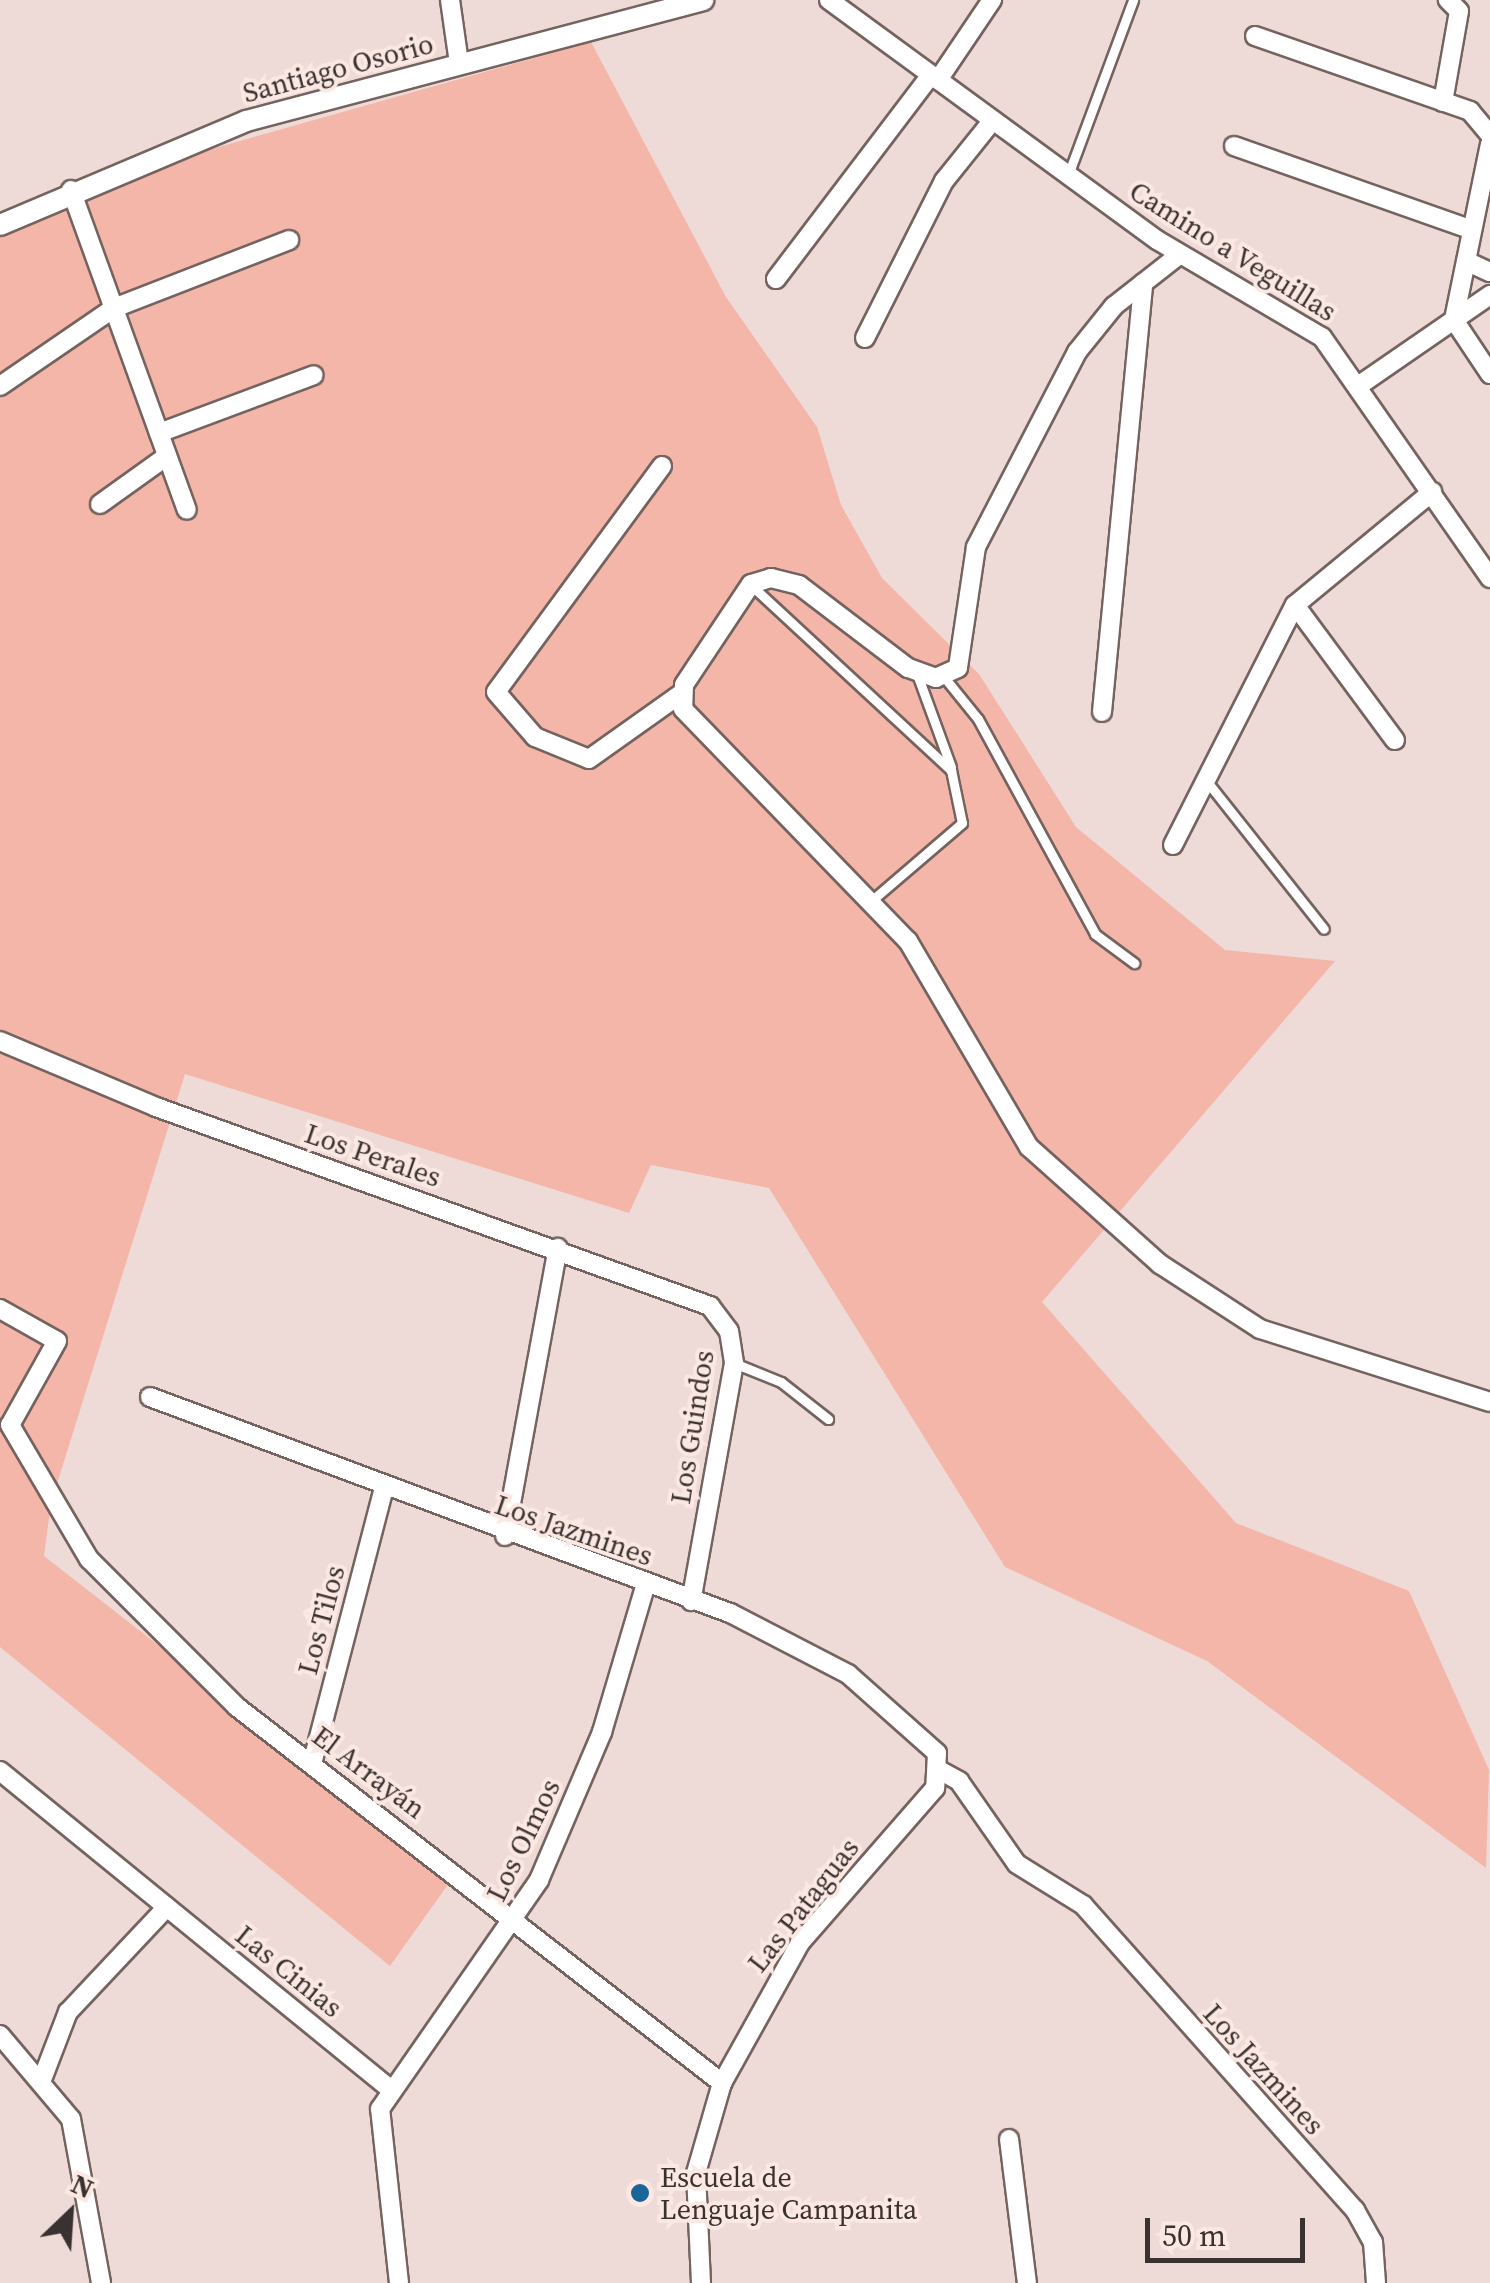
<!DOCTYPE html>
<html>
<head>
<meta charset="utf-8">
<style>
  body { margin:0 }
  #map { position:relative; width:1490px; height:2283px; overflow:hidden; background:#eedad6; font-family:"Source Serif 4",serif }
  div>[style] { position:absolute }
  [style*='--x'] { left:calc(var(--x)*1px); top:calc(var(--y)*1px); width:calc(var(--w)*1px); rotate:calc(var(--a)*1deg) }
  .green>* { inset:0; background:#f4b6a8 }
  .roads { filter:drop-shadow(2px 0 #74635f) drop-shadow(-2px 0 #74635f) drop-shadow(0 2px #74635f) drop-shadow(0 -2px #74635f) }
  .service>* { height:9px; margin:-4.5px; padding:0 4.5px; transform-origin:4.5px; border-radius:4.5px; background:#fff }
  .minor>* { height:18px; margin:-9px; padding:0 9px; transform-origin:9px; border-radius:9px; background:#fff }
  .tertiary>* { height:20px; margin:-10px; padding:0 10px; transform-origin:10px; border-radius:10px; background:#fff }
  .dots>* { width:28px; height:28px; translate:-50% -50%; box-sizing:border-box; border:5px solid #fce8e3; border-radius:50% }
  span { translate:-50% -50%; white-space:nowrap; text-align:center; line-height:1.15; -webkit-text-stroke:8px #fce8e3; paint-order:stroke }
  .street-label { font-size:28px; color:#3a3231 }
  .poi-label { font-size:28px; color:#3a3231 }
  .left { translate:0 -50%; text-align:left }
  .north { position:absolute; left:20px; top:2163px; width:100px; height:100px; -webkit-text-stroke:8px #fce8e3; paint-order:stroke; rotate:25deg; font-size:28px; font-weight:700; line-height:40px; text-align:center; color:#3a3231 }
  .north::after { content:''; display:block; margin:auto; width:35px; height:45px; background:#3a3231; clip-path:polygon(50% 0,100% 100%,50% 72%,0 100%) }
  .scale { position:absolute; left:1145px; top:2218px; width:160px; height:45px; box-sizing:border-box; border:5px solid #3a3231; border-top:0; padding-left:12px; font-size:30px; line-height:35px; white-space:nowrap; color:#3a3231; -webkit-text-stroke:8px #fce8e3; paint-order:stroke }
</style>
</head>
<body>
<div id="map">
  <div class="green">
    <div style="clip-path:polygon(591px 42px,726px 297px,817px 427px,841px 505px,882px 578px,979px 674px,1076px 827px,1225px 950px,1335px 961px,1042px 1302px,1236px 1523px,1409px 1591px,1489px 1770px,1486px 1868px,1207px 1661px,1005px 1567px,769px 1188px,651px 1165px,629px 1213px,185px 1074px,51px 1503px,44px 1556px,454px 1876px,390px 1966px,0 1647px,0 234px,141px 169px)"></div>
  </div>
  <div class="roads">
    <div class="service">
      <div style="--x:1068;--y:175;--w:187;--a:-69.6"></div>
      <div style="--x:752;--y:586;--w:271;--a:42.8"></div>
      <div style="--x:951;--y:770;--w:54;--a:78.3"></div>
      <div style="--x:962;--y:823;--w:120;--a:139.4"></div>
      <div style="--x:917;--y:674;--w:99;--a:69.9"></div>
      <div style="--x:944;--y:677;--w:54;--a:51"></div>
      <div style="--x:978;--y:719;--w:245;--a:61.4"></div>
      <div style="--x:1095;--y:934;--w:49;--a:36.6"></div>
      <div style="--x:1205;--y:779;--w:191;--a:51.6"></div>
      <div style="--x:734;--y:1363;--w:51;--a:22"></div>
      <div style="--x:781;--y:1382;--w:60;--a:38.2"></div>
    </div>
    <div class="minor">
      <div style="--x:450;--y:0;--w:64;--a:81.9"></div>
      <div style="--x:829;--y:0;--w:406;--a:36.2"></div>
      <div style="--x:1157;--y:240;--w:191;--a:30.5"></div>
      <div style="--x:1322;--y:337;--w:294;--a:55.1"></div>
      <div style="--x:1255;--y:36;--w:228;--a:19.2"></div>
      <div style="--x:1470;--y:111;--w:31;--a:50"></div>
      <div style="--x:938;--y:80;--w:97;--a:-56"></div>
      <div style="--x:1443;--y:102;--w:92;--a:-80"></div>
      <div style="--x:1459;--y:11;--w:16;--a:-135"></div>
      <div style="--x:1490;--y:144;--w:180;--a:101.6"></div>
      <div style="--x:1454;--y:320;--w:65;--a:56.3"></div>
      <div style="--x:1234;--y:146;--w:252;--a:19.4"></div>
      <div style="--x:71;--y:190;--w:340;--a:70.1"></div>
      <div style="--x:1179;--y:255;--w:83;--a:141.9"></div>
      <div style="--x:1114;--y:306;--w:59;--a:128.8"></div>
      <div style="--x:1077;--y:352;--w:220;--a:117.4"></div>
      <div style="--x:976;--y:547;--w:122;--a:98.5"></div>
      <div style="--x:958;--y:668;--w:24;--a:156"></div>
      <div style="--x:936;--y:678;--w:30;--a:-160"></div>
      <div style="--x:908;--y:668;--w:137;--a:-142.7"></div>
      <div style="--x:799;--y:585;--w:29;--a:-166"></div>
      <div style="--x:771;--y:578;--w:21;--a:163"></div>
      <div style="--x:751;--y:584;--w:121;--a:123.6"></div>
      <div style="--x:684;--y:685;--w:24;--a:92"></div>
      <div style="--x:683;--y:709;--w:323;--a:45.9"></div>
      <div style="--x:908;--y:941;--w:239;--a:59.6"></div>
      <div style="--x:1029;--y:1147;--w:176;--a:41.8"></div>
      <div style="--x:1160;--y:1264;--w:119;--a:33"></div>
      <div style="--x:1260;--y:1329;--w:241;--a:17.6"></div>
      <div style="--x:1466;--y:261;--w:26;--a:25"></div>
      <div style="--x:776;--y:279;--w:256;--a:-52.8"></div>
      <div style="--x:865;--y:338;--w:176;--a:-63.3"></div>
      <div style="--x:944;--y:181;--w:78;--a:-51.2"></div>
      <div style="--x:1361;--y:384;--w:157;--a:-34.6"></div>
      <div style="--x:0;--y:386;--w:138;--a:-34.4"></div>
      <div style="--x:114;--y:308;--w:188;--a:-21.2"></div>
      <div style="--x:159;--y:433;--w:165;--a:-20.5"></div>
      <div style="--x:662;--y:466;--w:280;--a:126.3"></div>
      <div style="--x:496;--y:692;--w:60;--a:49.1"></div>
      <div style="--x:535;--y:737;--w:58;--a:22.2"></div>
      <div style="--x:589;--y:759;--w:114;--a:-35.4"></div>
      <div style="--x:100;--y:504;--w:82;--a:-35.6"></div>
      <div style="--x:1295;--y:605;--w:168;--a:53.5"></div>
      <div style="--x:1102;--y:712;--w:431;--a:-84.5"></div>
      <div style="--x:1173;--y:845;--w:269;--a:-63.1"></div>
      <div style="--x:1295;--y:605;--w:178;--a:-39.5"></div>
      <div style="--x:0;--y:1041;--w:169;--a:22.9"></div>
      <div style="--x:156;--y:1107;--w:589;--a:19.76"></div>
      <div style="--x:710;--y:1306;--w:31;--a:53"></div>
      <div style="--x:729;--y:1331;--w:32;--a:81"></div>
      <div style="--x:734;--y:1363;--w:242;--a:100.2"></div>
      <div style="--x:0;--y:1309;--w:65;--a:29.3"></div>
      <div style="--x:57;--y:1341;--w:96;--a:119.2"></div>
      <div style="--x:10;--y:1425;--w:156;--a:59.5"></div>
      <div style="--x:89;--y:1559;--w:209;--a:45"></div>
      <div style="--x:237;--y:1707;--w:614;--a:37.78"></div>
      <div style="--x:150;--y:1397;--w:619;--a:20.43"></div>
      <div style="--x:730;--y:1613;--w:133;--a:27.3"></div>
      <div style="--x:848;--y:1674;--w:119;--a:41.6"></div>
      <div style="--x:937;--y:1753;--w:35;--a:93"></div>
      <div style="--x:935;--y:1788;--w:206;--a:131.1"></div>
      <div style="--x:800;--y:1943;--w:160;--a:119.1"></div>
      <div style="--x:722;--y:2083;--w:94;--a:106.1"></div>
      <div style="--x:696;--y:2173;--w:110;--a:87.4"></div>
      <div style="--x:505;--y:1536;--w:293;--a:-79.6"></div>
      <div style="--x:312;--y:1764;--w:282;--a:-75.4"></div>
      <div style="--x:0;--y:1771;--w:503;--a:39.19"></div>
      <div style="--x:941;--y:1771;--w:21;--a:29"></div>
      <div style="--x:959;--y:1781;--w:101;--a:55.1"></div>
      <div style="--x:1017;--y:1864;--w:78;--a:31.8"></div>
      <div style="--x:1083;--y:1905;--w:409;--a:48.3"></div>
      <div style="--x:1355;--y:2210;--w:37;--a:61"></div>
      <div style="--x:1373;--y:2242;--w:41;--a:85.8"></div>
      <div style="--x:0;--y:2035;--w:110;--a:49.8"></div>
      <div style="--x:71;--y:2119;--w:167;--a:79.6"></div>
      <div style="--x:43;--y:2077;--w:70;--a:-69"></div>
      <div style="--x:68;--y:2012;--w:144;--a:-46.7"></div>
      <div style="--x:1009;--y:2139;--w:145;--a:82.9"></div>
      <div style="--x:399;--y:2283;--w:175;--a:-96.2"></div>
      <div style="--x:380;--y:2109;--w:279;--a:-55.2"></div>
      <div style="--x:539;--y:1880;--w:161;--a:-66.9"></div>
      <div style="--x:602;--y:1732;--w:155;--a:-73.5"></div>
    </div>
    <div class="tertiary">
      <div style="--x:0;--y:225;--w:267;--a:-22.9"></div>
      <div style="--x:246;--y:121;--w:473;--a:-14.8"></div>
    </div>
  </div>
  <div class="dots">
    <div style="left:640px;top:2193px;background:#1a6699"></div>
  </div>
  <div class="street-label">
    <span style="left:338px;top:68px;rotate:-15deg">Santiago Osorio</span>
    <span style="left:1233px;top:251px;rotate:32deg">Camino a Veguillas</span>
    <span style="left:373px;top:1155px;rotate:19deg">Los Perales</span>
    <span style="left:692px;top:1427px;rotate:-81deg">Los Guindos</span>
    <span style="left:574px;top:1530px;rotate:19deg">Los Jazmines</span>
    <span style="left:321px;top:1620px;rotate:-75deg">Los Tilos</span>
    <span style="left:369px;top:1772px;rotate:37deg">El Arrayán</span>
    <span style="left:523px;top:1840px;rotate:-64deg">Los Olmos</span>
    <span style="left:803px;top:1905px;rotate:-52deg">Las Pataguas</span>
    <span style="left:289px;top:1971px;rotate:39deg">Las Cinias</span>
    <span style="left:1264px;top:2069px;rotate:48deg">Los Jazmines</span>
  </div>
  <div class="poi-label">
    <span class="left" style="left:660px;top:2193px">Escuela de<br>Lenguaje Campanita</span>
  </div>
  <div class="north">N</div>
  <div class="scale">50 m</div>
</div>
</body>
</html>
